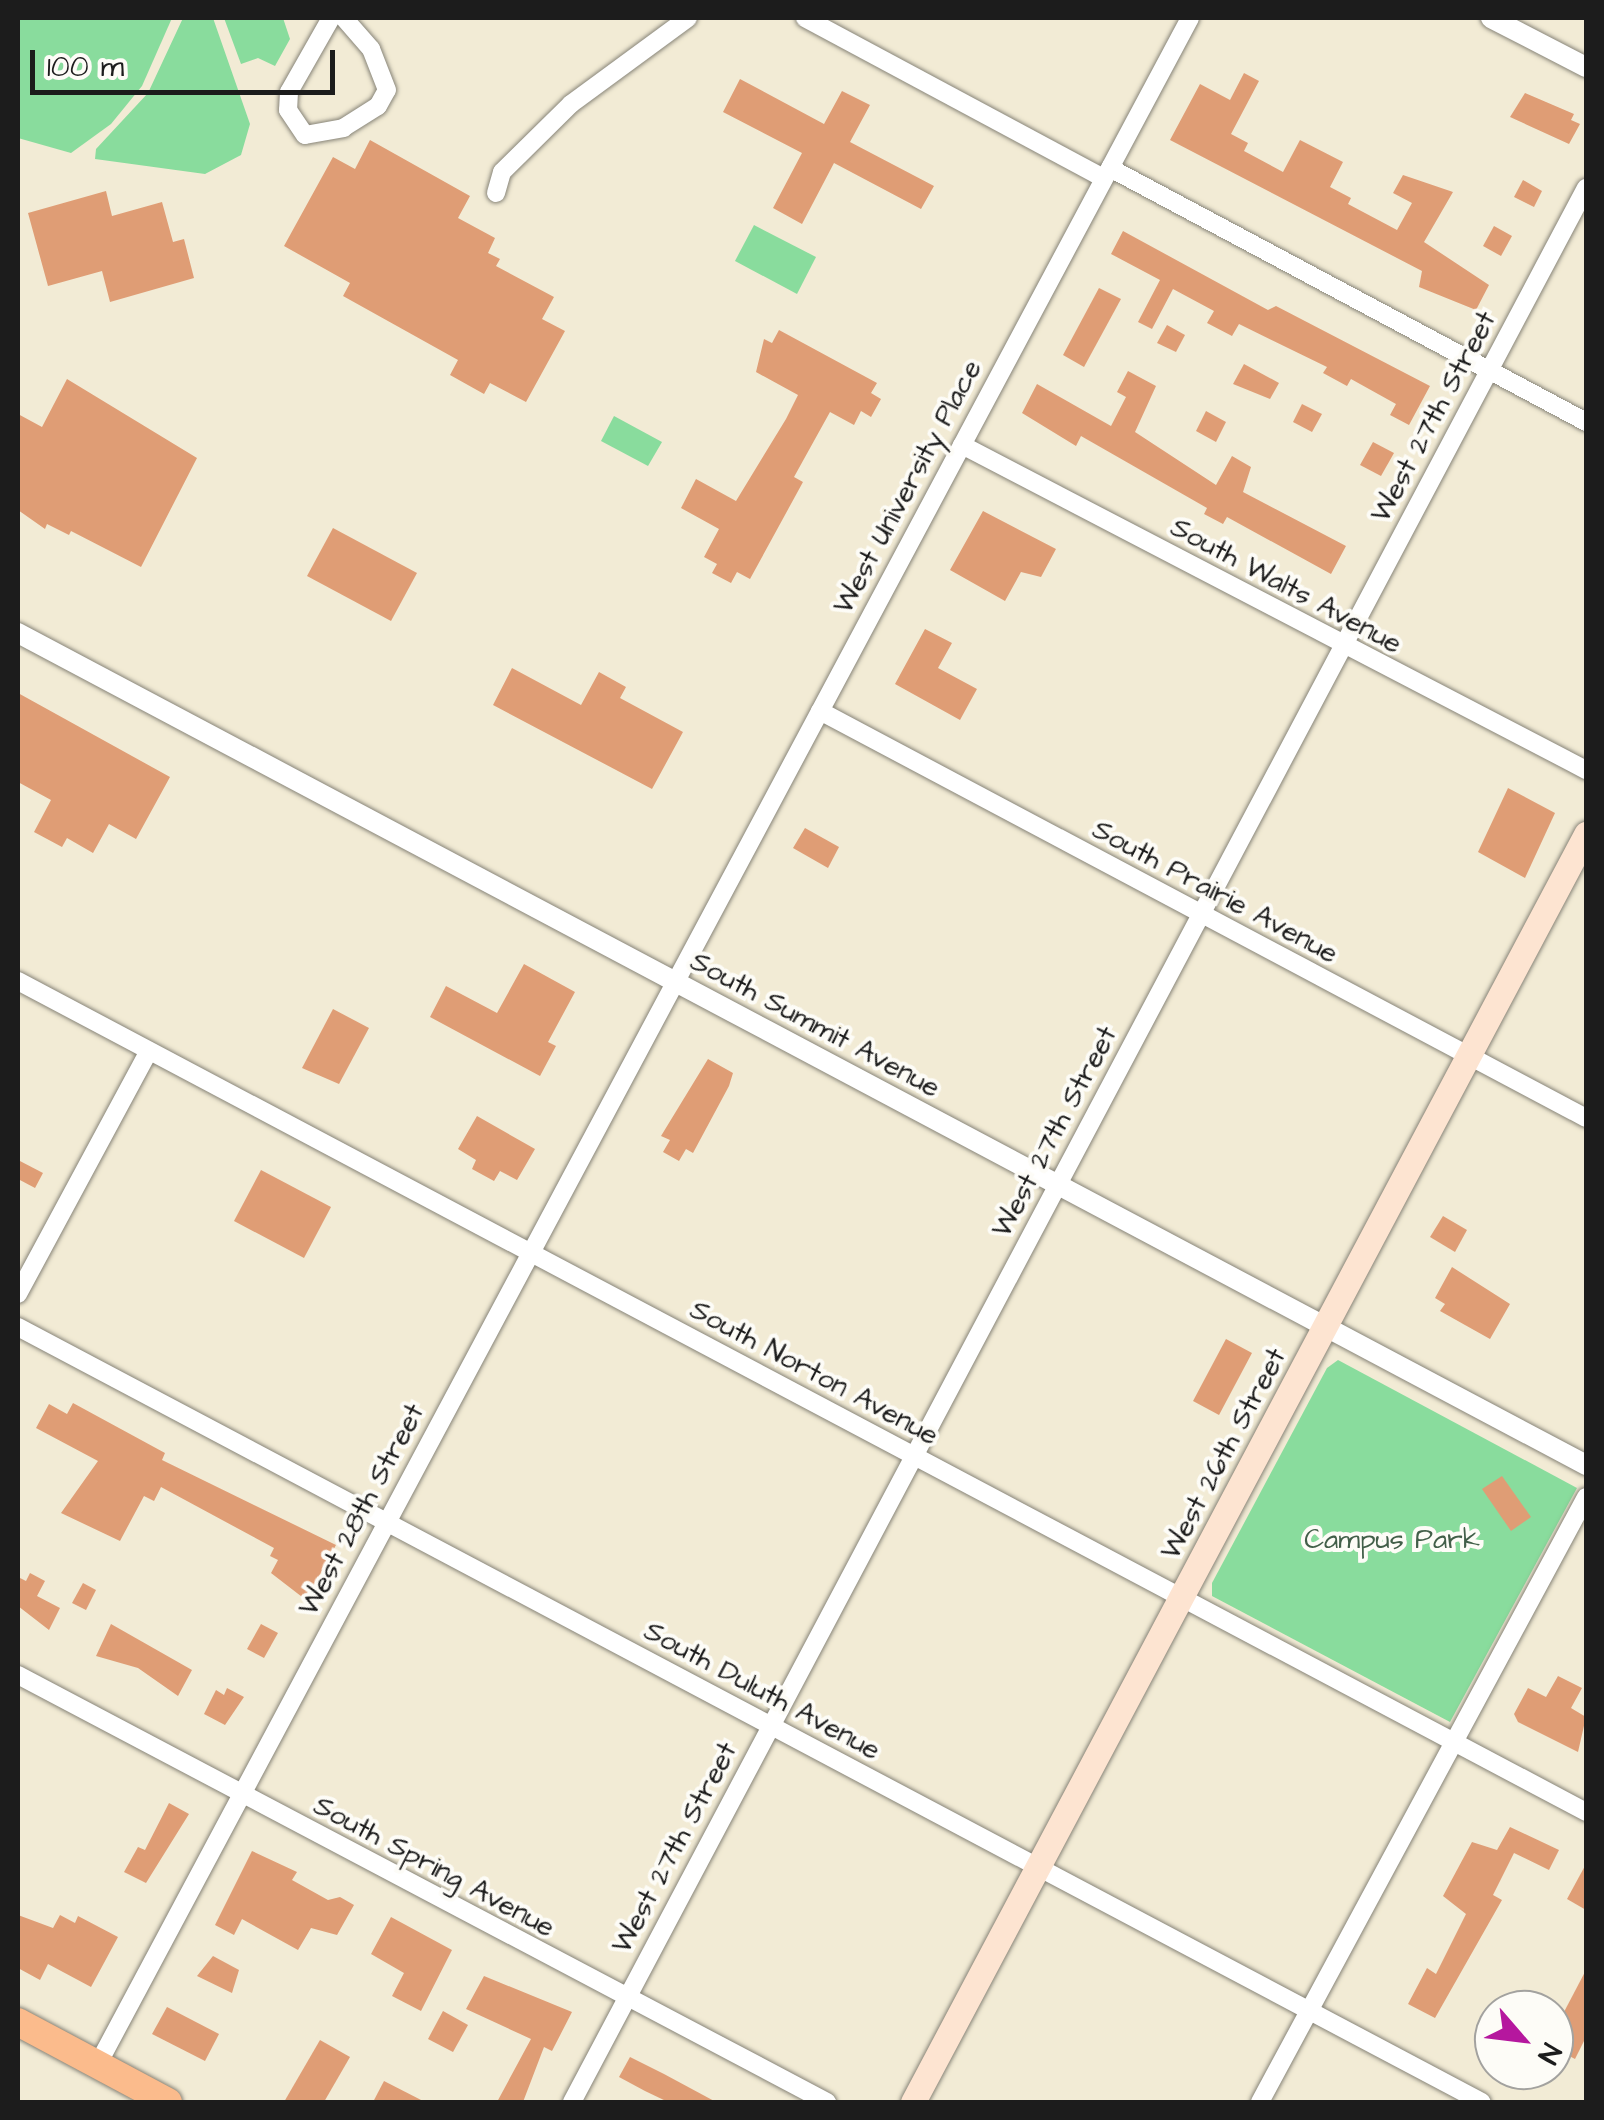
<!DOCTYPE html>
<style>
body{margin:0}
#map{position:relative;width:1604px;height:2120px;overflow:hidden;background:#f2ebd5;font-family:"Architects Daughter",sans-serif}
div>[style]{position:absolute}
.green>*{inset:0;background:#89dc9d}
.building>*{inset:0;background:#df9d75}
.roads{filter:drop-shadow(0 0 2px #878478) drop-shadow(0 0 2px #878478)}
.minor>*{height:18px;margin:-9px;padding:0 9px;transform-origin:9px;border-radius:9px;background:#fff}
.tertiary>*{height:20px;margin:-10px;padding:0 10px;transform-origin:10px;border-radius:10px;background:#fff}
.secondary>*{height:25px;margin:-12.5px;padding:0 12.5px;transform-origin:12.5px;border-radius:12.5px;background:#fde4d1}
.primary>*{height:28px;margin:-14px;padding:0 14px;transform-origin:14px;border-radius:14px;background:#fbbb8c}
span{translate:-50% -50%;white-space:nowrap;text-align:center;line-height:1.15;-webkit-text-stroke:8px #fdfcf7;paint-order:stroke}
.street-label{font-size:28px;color:#1c1c1c}
.park-label{font-size:28px;color:#425f49}
.frame{position:absolute;inset:0;border:20px solid #1c1c1c;pointer-events:none}
.north{position:absolute;left:1474px;top:1990px;width:100px;height:100px;box-sizing:border-box;background:#fdfcf7;border:2px solid #a3a29f;border-radius:50%;rotate:118deg;font-size:28px;font-weight:700;line-height:40px;text-align:center;color:#1c1c1c}
.north::after{content:'';display:block;margin:auto;width:35px;height:45px;background:#b5179e;clip-path:polygon(50% 0,100% 100%,50% 72%,0 100%)}
.scale{position:absolute;left:30px;top:50px;width:305px;height:45px;box-sizing:border-box;border:5px solid #1c1c1c;border-top:0;padding-left:12px;font-size:30px;line-height:35px;white-space:nowrap;color:#1c1c1c;-webkit-text-stroke:8px #fdfcf7;paint-order:stroke}
</style>
<div id="map">
<div class="green">
<i style="clip-path:polygon(18px 18px,172px 18px,142px 86px,111px 124px,71px 153px,18px 138px)"></i>
<i style="clip-path:polygon(183px 18px,213px 18px,250px 124px,241px 155px,205px 174px,95px 159px,96px 149px,148px 93px)"></i>
<i style="clip-path:polygon(224px 18px,283px 18px,290px 39px,275px 66px,258px 58px,241px 64px)"></i>
<i style="clip-path:polygon(754px 225px,816px 257px,797px 294px,735px 261px)"></i>
<i style="clip-path:polygon(614px 416px,662px 442px,648px 466px,601px 441px)"></i>
<i style="clip-path:polygon(1338px 1360px,1577px 1488px,1450px 1722px,1212px 1596px,1212px 1583px,1327px 1368px)"></i>
</div>
<div class="building">
<i style="clip-path:polygon(1244px 73px,1259px 81px,1231px 134px,1248px 143px,1244px 151px,1283px 172px,1300px 140px,1343px 162px,1330px 187px,1351px 198px,1348px 204px,1397px 230px,1412px 203px,1393px 193px,1403px 175px,1453px 192px,1424px 242px,1489px 285px,1476px 310px,1419px 287px,1422px 271px,1170px 140px,1200px 84px,1230px 100px)"></i>
<i style="clip-path:polygon(740px 79px,824px 124px,842px 91px,870px 105px,850px 142px,934px 186px,921px 209px,834px 163px,802px 224px,773px 208px,802px 153px,723px 112px)"></i>
<i style="clip-path:polygon(1525px 93px,1574px 114px,1571px 120px,1580px 124px,1569px 144px,1510px 117px)"></i>
<i style="clip-path:polygon(370px 140px,470px 196px,458px 218px,495px 238px,488px 253px,500px 259px,496px 266px,554px 297px,542px 319px,565px 331px,526px 402px,490px 383px,484px 394px,450px 375px,458px 360px,343px 296px,350px 283px,284px 246px,333px 157px,355px 169px)"></i>
<i style="clip-path:polygon(1523px 180px,1542px 191px,1534px 207px,1514px 197px)"></i>
<i style="clip-path:polygon(106px 191px,112px 216px,162px 202px,173px 242px,184px 239px,194px 278px,110px 302px,102px 271px,48px 286px,28px 213px)"></i>
<i style="clip-path:polygon(1494px 226px,1512px 236px,1501px 256px,1483px 246px)"></i>
<i style="clip-path:polygon(1123px 231px,1268px 310px,1276px 306px,1430px 386px,1409px 425px,1390px 415px,1396px 404px,1351px 379px,1347px 386px,1323px 373px,1327px 367px,1239px 324px,1232px 336px,1207px 323px,1214px 311px,1173px 289px,1152px 329px,1138px 322px,1160px 280px,1111px 254px)"></i>
<i style="clip-path:polygon(1099px 288px,1121px 299px,1084px 367px,1063px 355px)"></i>
<i style="clip-path:polygon(1167px 325px,1185px 335px,1176px 352px,1157px 343px)"></i>
<i style="clip-path:polygon(779px 330px,877px 383px,871px 393px,881px 399px,871px 417px,861px 411px,854px 425px,830px 412px,794px 477px,803px 482px,750px 579px,737px 572px,731px 583px,712px 573px,717px 564px,704px 557px,719px 529px,681px 508px,696px 479px,736px 501px,786px 419px,798px 395px,756px 372px,764px 339px,772px 343px)"></i>
<i style="clip-path:polygon(1244px 364px,1279px 383px,1270px 399px,1233px 384px)"></i>
<i style="clip-path:polygon(1128px 371px,1156px 386px,1135px 432px,1216px 485px,1232px 456px,1251px 467px,1243px 492px,1346px 546px,1331px 574px,1227px 517px,1223px 524px,1204px 514px,1207px 508px,1081px 436px,1076px 446px,1022px 413px,1037px 384px,1111px 426px,1126px 397px,1117px 392px)"></i>
<i style="clip-path:polygon(67px 379px,197px 458px,141px 567px,71px 531px,69px 535px,47px 524px,45px 529px,18px 510px,18px 414px,42px 427px)"></i>
<i style="clip-path:polygon(1302px 404px,1322px 414px,1312px 432px,1293px 422px)"></i>
<i style="clip-path:polygon(1206px 411px,1226px 422px,1216px 442px,1196px 431px)"></i>
<i style="clip-path:polygon(1373px 442px,1394px 453px,1381px 476px,1360px 465px)"></i>
<i style="clip-path:polygon(983px 511px,1056px 549px,1041px 577px,1021px 572px,1005px 601px,950px 570px)"></i>
<i style="clip-path:polygon(333px 528px,417px 573px,391px 621px,307px 576px)"></i>
<i style="clip-path:polygon(925px 629px,952px 643px,938px 668px,977px 689px,960px 720px,895px 684px)"></i>
<i style="clip-path:polygon(512px 668px,581px 705px,599px 672px,626px 687px,620px 698px,683px 732px,652px 789px,493px 705px)"></i>
<i style="clip-path:polygon(18px 693px,170px 777px,136px 839px,109px 824px,93px 853px,67px 838px,62px 847px,34px 832px,51px 800px,18px 782px)"></i>
<i style="clip-path:polygon(1508px 788px,1555px 813px,1525px 878px,1478px 852px)"></i>
<i style="clip-path:polygon(805px 828px,839px 847px,828px 868px,793px 848px)"></i>
<i style="clip-path:polygon(524px 964px,575px 992px,548px 1042px,556px 1046px,540px 1076px,430px 1017px,446px 986px,497px 1013px)"></i>
<i style="clip-path:polygon(333px 1009px,369px 1028px,339px 1084px,302px 1068px)"></i>
<i style="clip-path:polygon(708px 1059px,733px 1073px,729px 1086px,693px 1153px,686px 1149px,679px 1161px,663px 1152px,670px 1140px,661px 1136px)"></i>
<i style="clip-path:polygon(477px 1116px,535px 1149px,517px 1180px,500px 1171px,494px 1181px,472px 1169px,476px 1160px,458px 1149px)"></i>
<i style="clip-path:polygon(18px 1160px,43px 1173px,35px 1188px,18px 1179px)"></i>
<i style="clip-path:polygon(261px 1170px,331px 1207px,304px 1258px,234px 1221px)"></i>
<i style="clip-path:polygon(1443px 1216px,1467px 1230px,1455px 1252px,1430px 1237px)"></i>
<i style="clip-path:polygon(1452px 1267px,1510px 1304px,1490px 1339px,1440px 1311px,1445px 1304px,1435px 1298px)"></i>
<i style="clip-path:polygon(1226px 1339px,1252px 1353px,1219px 1415px,1193px 1401px)"></i>
<i style="clip-path:polygon(73px 1403px,165px 1453px,162px 1460px,336px 1545px,306px 1600px,271px 1573px,278px 1560px,270px 1556px,274px 1548px,161px 1487px,154px 1501px,144px 1496px,120px 1541px,61px 1513px,98px 1461px,36px 1428px,49px 1404px,67px 1414px)"></i>
<i style="clip-path:polygon(1502px 1476px,1531px 1517px,1511px 1531px,1482px 1489px)"></i>
<i style="clip-path:polygon(30px 1573px,45px 1581px,37px 1596px,60px 1608px,49px 1630px,18px 1606px,18px 1577px,26px 1581px)"></i>
<i style="clip-path:polygon(83px 1583px,96px 1590px,86px 1610px,72px 1603px)"></i>
<i style="clip-path:polygon(111px 1624px,192px 1670px,178px 1696px,138px 1668px,96px 1656px)"></i>
<i style="clip-path:polygon(261px 1624px,278px 1633px,264px 1658px,247px 1649px)"></i>
<i style="clip-path:polygon(1558px 1676px,1582px 1688px,1571px 1708px,1586px 1717px,1578px 1752px,1518px 1722px,1514px 1714px,1528px 1688px,1546px 1697px)"></i>
<i style="clip-path:polygon(227px 1688px,244px 1697px,225px 1725px,204px 1714px,216px 1690px,224px 1695px)"></i>
<i style="clip-path:polygon(169px 1803px,189px 1814px,146px 1883px,124px 1872px,138px 1847px,145px 1850px)"></i>
<i style="clip-path:polygon(1510px 1827px,1559px 1850px,1549px 1870px,1514px 1853px,1493px 1895px,1502px 1900px,1435px 2018px,1408px 2004px,1427px 1968px,1436px 1974px,1466px 1914px,1443px 1896px,1472px 1842px,1497px 1850px)"></i>
<i style="clip-path:polygon(252px 1851px,297px 1872px,292px 1880px,328px 1900px,340px 1897px,354px 1905px,337px 1935px,311px 1928px,298px 1950px,242px 1919px,234px 1935px,215px 1925px)"></i>
<i style="clip-path:polygon(1586px 1864px,1586px 1910px,1567px 1899px)"></i>
<i style="clip-path:polygon(18px 1915px,53px 1928px,60px 1915px,75px 1923px,78px 1916px,118px 1937px,91px 1987px,48px 1964px,40px 1980px,18px 1968px)"></i>
<i style="clip-path:polygon(391px 1917px,452px 1950px,421px 2011px,392px 1996px,404px 1973px,371px 1954px)"></i>
<i style="clip-path:polygon(213px 1956px,239px 1970px,232px 1993px,197px 1976px)"></i>
<i style="clip-path:polygon(1586px 1970px,1586px 2037px,1575px 2059px,1554px 2048px,1554px 2031px)"></i>
<i style="clip-path:polygon(484px 1976px,572px 2012px,552px 2051px,544px 2047px,523px 2102px,497px 2102px,531px 2039px,466px 2009px)"></i>
<i style="clip-path:polygon(167px 2007px,219px 2034px,205px 2061px,152px 2034px)"></i>
<i style="clip-path:polygon(443px 2011px,468px 2025px,453px 2052px,428px 2039px)"></i>
<i style="clip-path:polygon(320px 2040px,350px 2057px,324px 2102px,284px 2102px)"></i>
<i style="clip-path:polygon(630px 2057px,664px 2074px,716px 2102px,668px 2102px,645px 2091px,619px 2077px)"></i>
<i style="clip-path:polygon(384px 2081px,425px 2102px,373px 2102px)"></i>
</div>
<div class="roads">
<div class="minor">
<i style="left:331px;top:18px;width:85px;rotate:119.6deg"></i>
<i style="left:289px;top:92px;width:18px;rotate:93deg"></i>
<i style="left:288px;top:110px;width:30px;rotate:56deg"></i>
<i style="left:305px;top:135px;width:39px;rotate:-10deg"></i>
<i style="left:343px;top:128px;width:41px;rotate:-32.2deg"></i>
<i style="left:378px;top:106px;width:18px;rotate:-61deg"></i>
<i style="left:387px;top:90px;width:44px;rotate:-111.3deg"></i>
<i style="left:371px;top:49px;width:41px;rotate:-131.1deg"></i>
<i style="left:805px;top:18px;width:339px;rotate:28.2deg"></i>
<i style="left:1110px;top:168px;width:540px;rotate:28.08deg"></i>
<i style="left:496px;top:193px;width:22px;rotate:-74deg"></i>
<i style="left:502px;top:172px;width:97px;rotate:-44.6deg"></i>
<i style="left:571px;top:104px;width:145px;rotate:-36.3deg"></i>
<i style="left:962px;top:445px;width:704px;rotate:27.51deg"></i>
<i style="left:820px;top:711px;width:867px;rotate:27.98deg"></i>
<i style="left:18px;top:981px;width:1775px;rotate:27.92deg"></i>
<i style="left:18px;top:1294px;width:276px;rotate:-61.7deg"></i>
<i style="left:18px;top:1327px;width:1656px;rotate:27.9deg"></i>
<i style="left:18px;top:1675px;width:915px;rotate:27.83deg"></i>
<i style="left:98px;top:2064px;width:2319px;rotate:-61.91deg"></i>
<i style="left:572px;top:2102px;width:2166px;rotate:-62.09deg"></i>
<i style="left:1260px;top:2102px;width:687px;rotate:-61.68deg"></i>
</div>
<div class="tertiary">
<i style="left:1491px;top:18px;width:107px;rotate:27.3deg"></i>
<i style="left:18px;top:633px;width:1775px;rotate:27.95deg"></i>
</div>
<div class="secondary">
<i style="left:913px;top:2102px;width:1436px;rotate:-62.04deg"></i>
</div>
<div class="primary">
<i style="left:18px;top:2022px;width:170px;rotate:28.1deg"></i>
</div>
</div>
<div class="street-label">
<span style="left:1434px;top:417px;rotate:-62deg">West 27th Street</span>
<span style="left:908px;top:487px;rotate:-62deg">West University Place</span>
<span style="left:1286px;top:586px;rotate:28deg">South Walts Avenue</span>
<span style="left:1215px;top:892px;rotate:28deg">South Prairie Avenue</span>
<span style="left:815px;top:1025px;rotate:28deg">South Summit Avenue</span>
<span style="left:1055px;top:1132px;rotate:-62deg">West 27th Street</span>
<span style="left:814px;top:1373px;rotate:28deg">South Norton Avenue</span>
<span style="left:1224px;top:1454px;rotate:-62deg">West 26th Street</span>
<span style="left:362px;top:1510px;rotate:-62deg">West 28th Street</span>
<span style="left:762px;top:1691px;rotate:28deg">South Duluth Avenue</span>
<span style="left:675px;top:1848px;rotate:-62deg">West 27th Street</span>
<span style="left:434px;top:1867px;rotate:28deg">South Spring Avenue</span>
</div>
<div class="park-label">
<span style="left:1392px;top:1540px">Campus Park</span>
</div>
<div class="frame"></div>
<div class="north">N</div>
<div class="scale">100 m</div>
</div>
